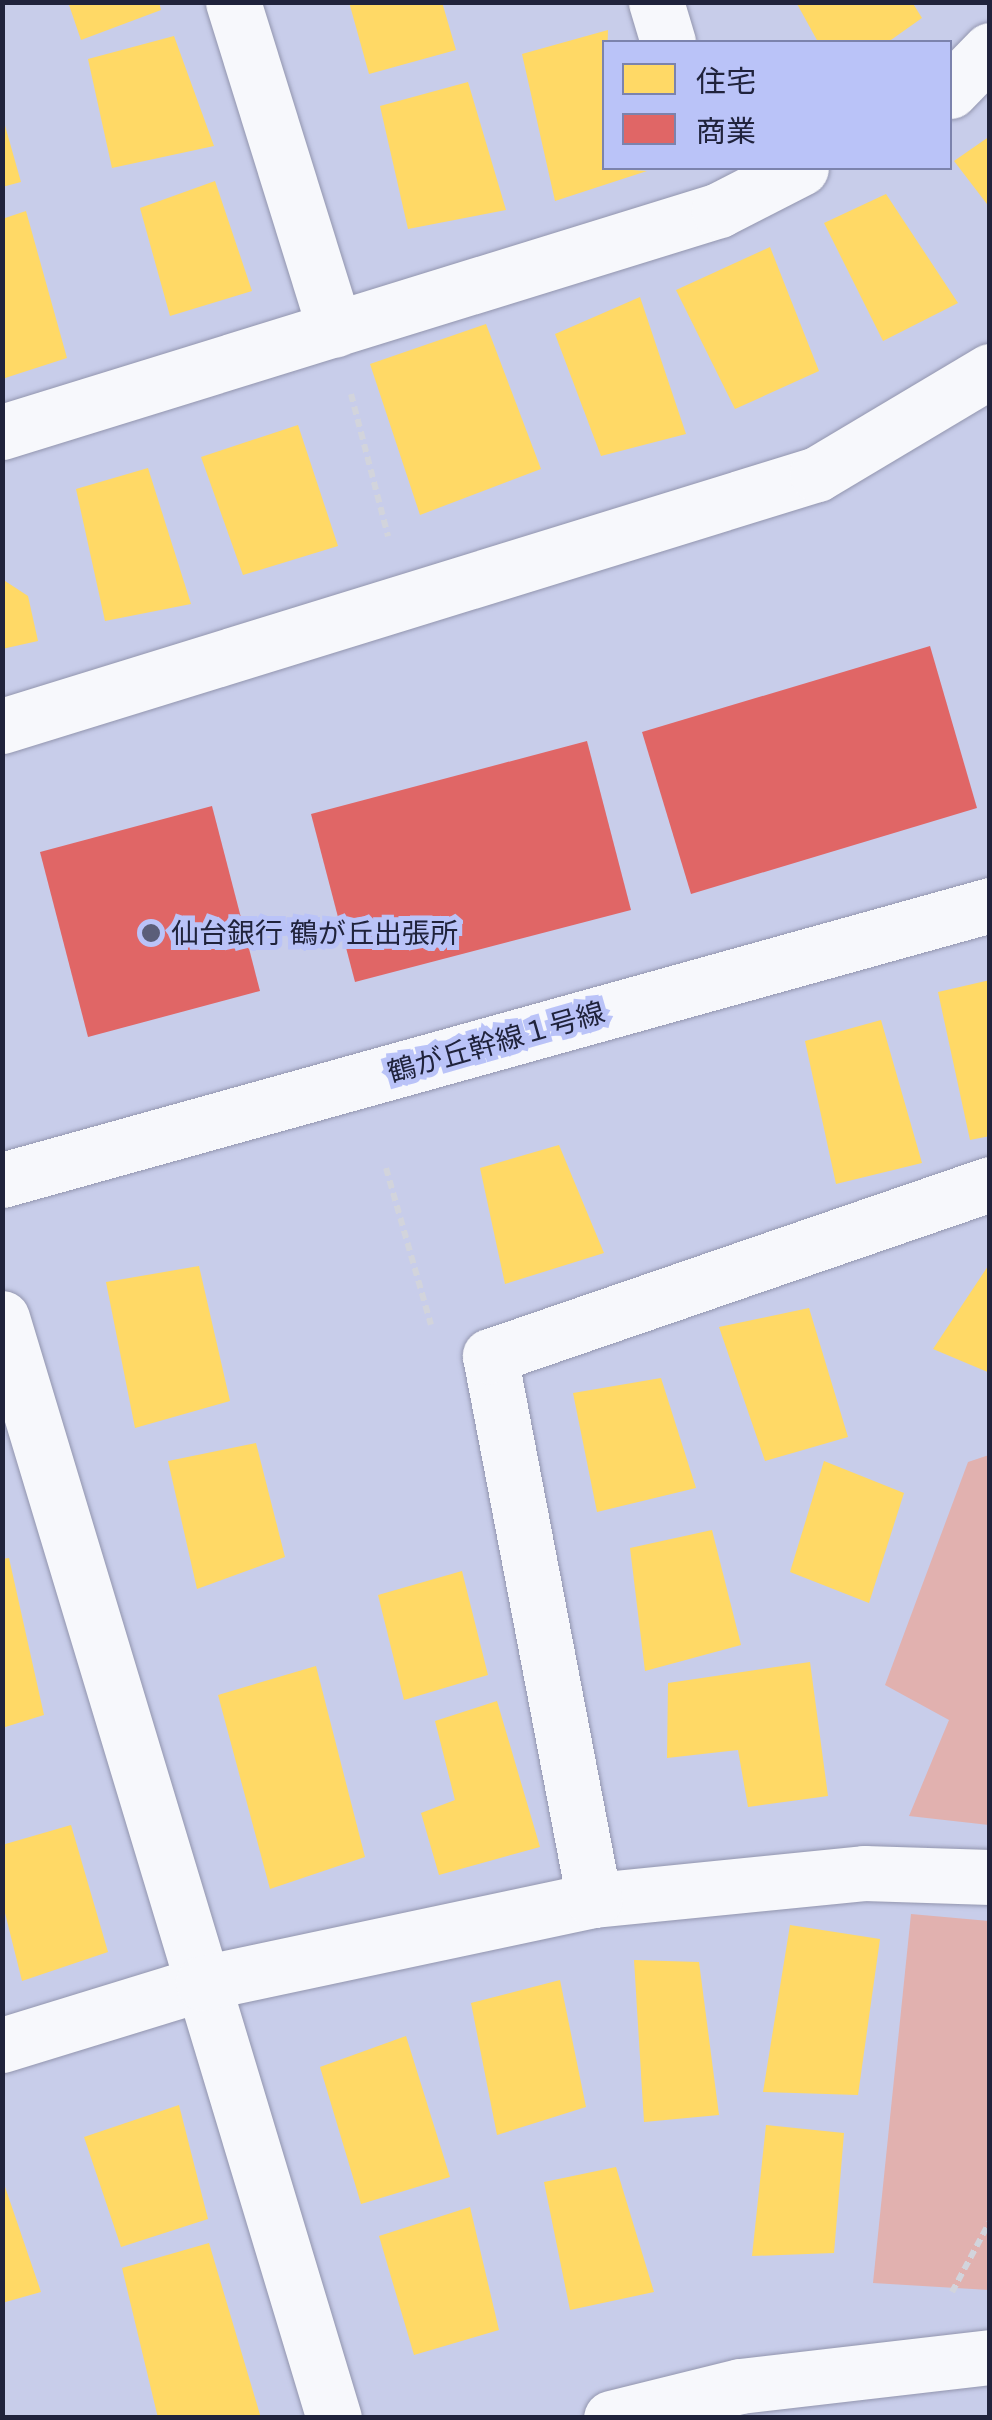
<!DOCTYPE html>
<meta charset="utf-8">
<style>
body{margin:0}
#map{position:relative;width:992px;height:2420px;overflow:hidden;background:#c8cdea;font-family:Figtree,"Noto Sans JP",sans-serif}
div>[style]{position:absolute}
.green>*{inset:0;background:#e1b1af}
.homes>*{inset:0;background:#ffd966}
.shops>*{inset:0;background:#e06666}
.path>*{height:6px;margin-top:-3px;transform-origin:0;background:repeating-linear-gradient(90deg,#d2d4dc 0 8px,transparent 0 13px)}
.roads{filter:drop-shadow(0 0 2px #9295ae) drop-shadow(0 0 2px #9295ae)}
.minor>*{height:55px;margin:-27.5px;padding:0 27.5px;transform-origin:27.5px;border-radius:27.5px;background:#f7f8fc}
.dots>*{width:28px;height:28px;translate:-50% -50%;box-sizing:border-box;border:5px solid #bac3f8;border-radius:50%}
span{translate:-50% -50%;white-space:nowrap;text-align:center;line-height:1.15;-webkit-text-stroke:10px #bac3f8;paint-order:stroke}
.poi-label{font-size:28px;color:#20233c}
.left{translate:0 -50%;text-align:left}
.street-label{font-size:28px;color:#20233c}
.frame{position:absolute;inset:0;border:5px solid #20233c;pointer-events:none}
.legend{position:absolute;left:602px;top:40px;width:350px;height:130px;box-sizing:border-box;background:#bac3f8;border:2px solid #7c83ad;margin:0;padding:12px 18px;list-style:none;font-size:30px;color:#20233c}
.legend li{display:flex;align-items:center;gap:20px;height:50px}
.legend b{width:50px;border:2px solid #7c83ad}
</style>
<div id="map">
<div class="green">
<i style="clip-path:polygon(989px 1455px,989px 1825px,909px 1816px,949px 1720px,885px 1685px,968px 1462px)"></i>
<i style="clip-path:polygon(911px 1914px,989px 1921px,989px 2290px,873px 2283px)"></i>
</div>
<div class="homes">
<i style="clip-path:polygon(68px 2px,159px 2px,161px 10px,81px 40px)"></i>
<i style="clip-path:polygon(349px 2px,442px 2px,456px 50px,369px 74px)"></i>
<i style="clip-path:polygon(796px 2px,912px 2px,922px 18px,888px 42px,818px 42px)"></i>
<i style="clip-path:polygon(608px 30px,604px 168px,647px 171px,555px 201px,522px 54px)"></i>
<i style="clip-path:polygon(174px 36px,214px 146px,112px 168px,88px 59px)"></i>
<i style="clip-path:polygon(468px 82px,506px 210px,408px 229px,380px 106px)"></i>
<i style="clip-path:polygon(2px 115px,21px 182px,2px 187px)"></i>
<i style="clip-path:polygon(990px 136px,990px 208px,954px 161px)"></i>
<i style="clip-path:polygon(215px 181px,252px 291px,170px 316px,140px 208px)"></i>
<i style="clip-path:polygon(886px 194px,958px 303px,883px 341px,824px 223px)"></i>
<i style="clip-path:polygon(26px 211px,67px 358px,2px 379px,2px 219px)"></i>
<i style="clip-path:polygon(770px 247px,819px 371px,735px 409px,676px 290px)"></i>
<i style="clip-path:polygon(640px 297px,686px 434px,601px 456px,555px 334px)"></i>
<i style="clip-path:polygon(486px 324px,541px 469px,420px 515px,370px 364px)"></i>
<i style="clip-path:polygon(298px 425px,338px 546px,243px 575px,201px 457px)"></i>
<i style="clip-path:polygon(148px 468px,191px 604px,105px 621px,76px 489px)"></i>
<i style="clip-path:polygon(2px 579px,28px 596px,38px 641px,2px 649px)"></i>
<i style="clip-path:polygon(990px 980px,990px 1136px,970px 1140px,938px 992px)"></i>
<i style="clip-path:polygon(881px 1020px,922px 1163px,836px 1184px,805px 1041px)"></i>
<i style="clip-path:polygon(559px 1145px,604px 1253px,505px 1284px,480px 1168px)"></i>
<i style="clip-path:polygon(990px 1263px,990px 1373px,933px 1349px)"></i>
<i style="clip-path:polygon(199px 1266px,230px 1401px,135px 1428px,106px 1282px)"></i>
<i style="clip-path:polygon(809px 1308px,848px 1437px,765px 1461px,719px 1327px)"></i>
<i style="clip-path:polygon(661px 1378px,696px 1488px,597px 1512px,573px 1393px)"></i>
<i style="clip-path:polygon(256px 1443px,285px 1557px,197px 1589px,168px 1461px)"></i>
<i style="clip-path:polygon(824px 1461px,904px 1493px,869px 1603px,790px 1572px)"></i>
<i style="clip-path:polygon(712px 1530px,741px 1645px,645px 1671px,630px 1548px)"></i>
<i style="clip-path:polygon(9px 1558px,44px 1715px,2px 1728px,2px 1559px)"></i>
<i style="clip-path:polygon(462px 1571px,488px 1675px,404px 1700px,378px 1595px)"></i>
<i style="clip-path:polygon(810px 1662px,828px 1796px,748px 1807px,738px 1750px,667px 1758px,668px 1683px)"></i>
<i style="clip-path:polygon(316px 1666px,365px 1857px,270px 1889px,218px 1695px)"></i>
<i style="clip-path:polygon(497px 1701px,540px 1847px,439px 1875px,421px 1813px,455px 1800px,435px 1721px)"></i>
<i style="clip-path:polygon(71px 1825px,108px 1952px,22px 1981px,2px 1901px,2px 1845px)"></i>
<i style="clip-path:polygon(790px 1925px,880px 1939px,858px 2095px,763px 2092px)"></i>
<i style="clip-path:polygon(634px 1960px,699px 1962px,719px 2115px,644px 2122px)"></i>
<i style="clip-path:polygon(560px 1980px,586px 2107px,497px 2135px,471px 2003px)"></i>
<i style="clip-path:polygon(406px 2036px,450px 2177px,361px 2204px,320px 2067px)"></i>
<i style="clip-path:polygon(179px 2105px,208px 2219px,121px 2247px,84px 2137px)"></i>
<i style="clip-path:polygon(766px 2125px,844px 2133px,834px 2253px,752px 2256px)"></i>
<i style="clip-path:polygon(616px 2167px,654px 2292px,570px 2310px,544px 2182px)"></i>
<i style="clip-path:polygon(2px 2178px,41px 2292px,2px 2303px)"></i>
<i style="clip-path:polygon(470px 2207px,499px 2330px,414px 2355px,379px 2236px)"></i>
<i style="clip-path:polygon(209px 2243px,261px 2418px,158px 2418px,122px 2268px)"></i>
</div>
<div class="shops">
<i style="clip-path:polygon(930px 646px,977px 808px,691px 894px,642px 732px)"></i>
<i style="clip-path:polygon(587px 741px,631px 910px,355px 982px,311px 814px)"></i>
<i style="clip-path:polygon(212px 806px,260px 991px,88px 1037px,40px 852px)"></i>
</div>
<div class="path">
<i style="left:351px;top:394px;width:147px;rotate:75.4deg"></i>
<i style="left:386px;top:1168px;width:163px;rotate:74deg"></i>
<i style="left:952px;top:2292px;width:81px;rotate:-61.8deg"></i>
</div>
<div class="roads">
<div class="minor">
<i style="left:233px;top:2px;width:343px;rotate:72.7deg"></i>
<i style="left:656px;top:2px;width:42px;rotate:73.3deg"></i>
<i style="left:950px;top:91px;width:57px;rotate:-45.7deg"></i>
<i style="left:2px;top:432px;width:751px;rotate:-17.2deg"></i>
<i style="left:719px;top:210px;width:92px;rotate:-27.1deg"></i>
<i style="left:2px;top:726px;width:853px;rotate:-17.18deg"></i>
<i style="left:817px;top:474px;width:201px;rotate:-30.8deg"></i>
<i style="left:2px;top:1180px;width:1026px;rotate:-15.55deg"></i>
<i style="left:2px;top:1318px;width:1149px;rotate:73.21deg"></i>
<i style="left:594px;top:1900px;width:271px;rotate:-5.7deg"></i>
<i style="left:864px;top:1873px;width:126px;rotate:1.8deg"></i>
<i style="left:2px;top:2045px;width:210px;rotate:-17.1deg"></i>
<i style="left:203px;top:1983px;width:400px;rotate:-12deg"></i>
<i style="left:594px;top:1900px;width:554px;rotate:-100.82deg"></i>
<i style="left:490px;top:1356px;width:529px;rotate:-18.98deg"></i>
<i style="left:611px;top:2418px;width:133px;rotate:-13.9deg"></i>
<i style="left:740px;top:2386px;width:252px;rotate:-6.6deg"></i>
</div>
</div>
<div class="dots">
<i style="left:151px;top:933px;background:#5b5e79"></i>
</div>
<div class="poi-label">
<span class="left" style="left:171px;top:933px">仙台銀行 鶴が丘出張所</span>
</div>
<div class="street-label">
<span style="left:496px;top:1042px;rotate:-16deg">鶴が丘幹線１号線</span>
</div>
<div class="frame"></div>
<ul class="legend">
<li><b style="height:28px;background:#ffd966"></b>住宅</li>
<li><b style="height:28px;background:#e06666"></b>商業</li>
</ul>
</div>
